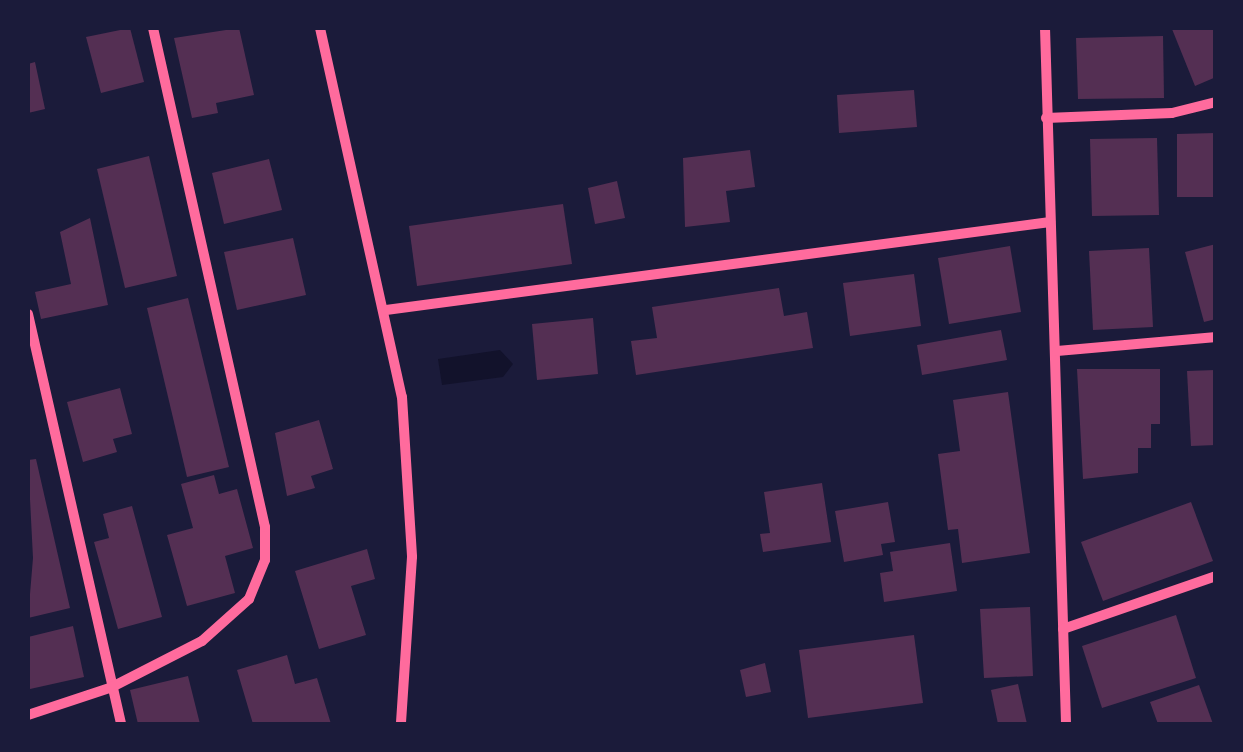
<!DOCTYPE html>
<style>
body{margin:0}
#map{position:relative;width:1243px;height:752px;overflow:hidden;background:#1b1b3a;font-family:Manrope,sans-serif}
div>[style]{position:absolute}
.water>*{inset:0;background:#12122b}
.building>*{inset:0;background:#542f53}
.minor>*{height:10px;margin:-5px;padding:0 5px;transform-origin:5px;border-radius:5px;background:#ff6b9d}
span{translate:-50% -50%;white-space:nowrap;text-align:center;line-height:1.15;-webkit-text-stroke:10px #1b1b3a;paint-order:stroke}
.frame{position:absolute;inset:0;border:30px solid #1b1b3a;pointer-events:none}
</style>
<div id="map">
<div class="water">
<i style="clip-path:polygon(500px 350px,513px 364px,503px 377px,442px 385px,438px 359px)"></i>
</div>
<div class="building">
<i style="clip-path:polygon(130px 28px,144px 82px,101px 93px,86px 37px)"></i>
<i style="clip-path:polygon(239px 28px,254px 95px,216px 103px,218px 113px,192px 118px,174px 38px)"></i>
<i style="clip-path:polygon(1216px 28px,1216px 77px,1195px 86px,1172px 29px)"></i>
<i style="clip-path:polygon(1163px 36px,1164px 98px,1078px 99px,1076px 38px)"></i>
<i style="clip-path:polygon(35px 62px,45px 109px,28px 113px,28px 64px)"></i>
<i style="clip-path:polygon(914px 90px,917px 127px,839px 133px,837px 95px)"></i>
<i style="clip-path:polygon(1216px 133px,1216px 197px,1177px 197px,1177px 134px)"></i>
<i style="clip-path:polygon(1157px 138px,1159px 215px,1092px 216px,1090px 139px)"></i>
<i style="clip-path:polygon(750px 150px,755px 187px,726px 191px,730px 222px,685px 227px,683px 158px)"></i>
<i style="clip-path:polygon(149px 156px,177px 276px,125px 288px,97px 169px)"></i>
<i style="clip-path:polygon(269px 159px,282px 210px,224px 224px,212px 173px)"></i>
<i style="clip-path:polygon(617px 181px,625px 218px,595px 224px,588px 188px)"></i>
<i style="clip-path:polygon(563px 204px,572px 264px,417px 286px,409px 226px)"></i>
<i style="clip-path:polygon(90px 218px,108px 305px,41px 319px,35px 292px,71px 284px,60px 232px)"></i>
<i style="clip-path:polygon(293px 238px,306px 295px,237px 310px,224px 252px)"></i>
<i style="clip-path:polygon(1216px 244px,1216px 319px,1204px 322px,1185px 252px)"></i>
<i style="clip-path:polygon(1010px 246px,1021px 312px,949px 324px,938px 258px)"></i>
<i style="clip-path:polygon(1149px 248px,1153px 327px,1093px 330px,1089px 251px)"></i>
<i style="clip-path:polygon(914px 274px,921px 326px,850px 336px,843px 283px)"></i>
<i style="clip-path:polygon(779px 288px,784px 316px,807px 312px,813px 348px,636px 375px,631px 341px,657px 338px,652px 307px)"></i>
<i style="clip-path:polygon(188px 298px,229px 467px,187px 477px,147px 308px)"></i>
<i style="clip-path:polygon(593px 318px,598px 374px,537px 380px,532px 324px)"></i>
<i style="clip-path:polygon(1001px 330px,1007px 360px,922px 375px,917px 345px)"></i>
<i style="clip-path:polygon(1077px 369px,1160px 369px,1160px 424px,1151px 424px,1151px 448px,1138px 448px,1138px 473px,1083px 479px)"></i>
<i style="clip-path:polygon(1216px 370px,1216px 445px,1191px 446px,1187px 371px)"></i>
<i style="clip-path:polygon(120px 388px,132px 434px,113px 439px,117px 452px,83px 462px,67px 402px)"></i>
<i style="clip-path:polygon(1008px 392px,1030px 553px,962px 563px,958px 529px,948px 530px,938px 454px,960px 451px,953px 400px)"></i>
<i style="clip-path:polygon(319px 420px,333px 469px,311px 476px,315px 488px,287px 496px,275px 433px)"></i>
<i style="clip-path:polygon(36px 459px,70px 608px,28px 618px,33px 558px,28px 460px)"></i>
<i style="clip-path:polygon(214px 475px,219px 494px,237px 489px,253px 548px,225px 556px,235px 593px,187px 606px,167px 535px,193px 528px,181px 484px)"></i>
<i style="clip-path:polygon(822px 483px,831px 542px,763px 552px,760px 534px,770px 533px,764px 492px)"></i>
<i style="clip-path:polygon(888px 502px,895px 542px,881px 544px,883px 555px,844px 562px,835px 511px)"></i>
<i style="clip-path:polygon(1191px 502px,1213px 561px,1103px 601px,1081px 542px)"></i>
<i style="clip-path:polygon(132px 506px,162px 617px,118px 629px,94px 542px,109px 538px,103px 514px)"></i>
<i style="clip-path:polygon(950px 543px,957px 591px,884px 602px,880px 573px,893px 571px,890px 552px)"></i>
<i style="clip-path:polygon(367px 549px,375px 579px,351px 586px,366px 635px,319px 649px,295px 571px)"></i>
<i style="clip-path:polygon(1030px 607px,1033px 676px,984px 678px,980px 609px)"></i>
<i style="clip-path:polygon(1176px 615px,1196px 678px,1102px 708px,1082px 646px)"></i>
<i style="clip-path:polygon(73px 626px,84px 677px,30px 689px,28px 637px)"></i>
<i style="clip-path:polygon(914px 635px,923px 703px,808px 718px,799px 650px)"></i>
<i style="clip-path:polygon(287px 655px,295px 684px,317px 678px,331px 724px,253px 724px,237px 670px)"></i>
<i style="clip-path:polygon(765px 663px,771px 692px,746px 697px,740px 670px)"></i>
<i style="clip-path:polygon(188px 676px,200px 724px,138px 724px,130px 690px)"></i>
<i style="clip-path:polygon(1018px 684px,1027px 724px,998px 724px,991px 690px)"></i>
<i style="clip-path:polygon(1199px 685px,1213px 724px,1158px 724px,1150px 702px)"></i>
</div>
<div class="minor">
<i style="left:320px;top:28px;width:378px;rotate:77.5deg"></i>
<i style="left:402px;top:397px;width:160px;rotate:86.4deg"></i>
<i style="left:412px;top:557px;width:167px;rotate:93.8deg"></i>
<i style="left:1045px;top:28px;width:696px;rotate:88.27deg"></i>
<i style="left:1046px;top:118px;width:126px;rotate:-2.3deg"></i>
<i style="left:1172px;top:113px;width:45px;rotate:-14deg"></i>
<i style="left:386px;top:310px;width:670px;rotate:-7.55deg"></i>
<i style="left:28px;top:314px;width:420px;rotate:77.2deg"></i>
<i style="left:1057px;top:351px;width:160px;rotate:-5deg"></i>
<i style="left:1063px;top:629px;width:162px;rotate:-19.1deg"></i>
<i style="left:28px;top:715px;width:89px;rotate:-18.4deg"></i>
<i style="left:112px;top:687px;width:101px;rotate:-27.1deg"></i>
<i style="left:202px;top:641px;width:63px;rotate:-41.8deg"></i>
<i style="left:249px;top:599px;width:42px;rotate:-67.7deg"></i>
<i style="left:265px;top:560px;width:33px;rotate:-90deg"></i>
<i style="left:265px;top:527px;width:511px;rotate:-102.65deg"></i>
</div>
<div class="frame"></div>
</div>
